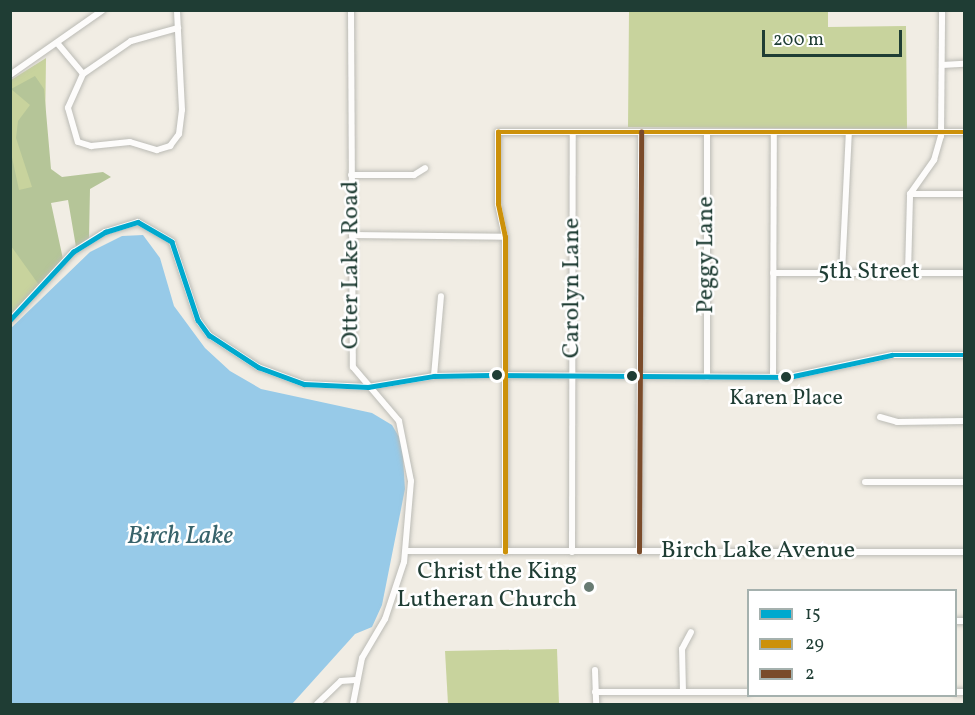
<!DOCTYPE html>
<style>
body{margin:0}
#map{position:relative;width:975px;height:715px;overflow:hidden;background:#f1ede4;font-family:Vollkorn,serif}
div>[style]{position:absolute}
.green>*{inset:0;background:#c8d39d}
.forest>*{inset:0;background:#b5c598}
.water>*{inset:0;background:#97cae8}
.roads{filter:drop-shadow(0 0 2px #bbbbb5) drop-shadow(0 0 2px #bbbbb5)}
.minor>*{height:6px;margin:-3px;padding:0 3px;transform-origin:3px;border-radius:3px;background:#fdfcfb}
.bus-1>*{height:4.5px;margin:-2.25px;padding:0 2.25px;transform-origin:2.25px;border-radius:2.25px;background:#00a9ce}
.bus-2>*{height:4.5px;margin:-2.25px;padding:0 2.25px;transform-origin:2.25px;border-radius:2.25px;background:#cc910a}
.bus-3>*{height:4.5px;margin:-2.25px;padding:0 2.25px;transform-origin:2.25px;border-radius:2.25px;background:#7a4b2a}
.dots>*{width:16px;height:16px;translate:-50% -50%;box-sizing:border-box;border:3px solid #fff;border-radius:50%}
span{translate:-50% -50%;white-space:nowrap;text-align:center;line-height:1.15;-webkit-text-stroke:5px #fff;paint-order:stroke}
.bus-label{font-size:22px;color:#1f3d34}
.street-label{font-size:24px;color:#1f3d34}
.poi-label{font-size:24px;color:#1f3d34}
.right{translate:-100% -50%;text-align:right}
.water-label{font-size:26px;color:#38636b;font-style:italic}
.frame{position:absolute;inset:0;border:12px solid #1f3d34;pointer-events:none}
.legend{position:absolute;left:747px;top:589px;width:210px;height:108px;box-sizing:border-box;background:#fff;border:2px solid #a5b1ae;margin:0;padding:8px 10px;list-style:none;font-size:18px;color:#1f3d34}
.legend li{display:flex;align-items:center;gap:12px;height:30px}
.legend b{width:30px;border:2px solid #a5b1ae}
.scale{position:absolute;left:762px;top:30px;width:140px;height:27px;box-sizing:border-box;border:3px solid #1f3d34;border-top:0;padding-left:8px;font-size:18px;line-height:21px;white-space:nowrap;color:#1f3d34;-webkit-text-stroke:4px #fff;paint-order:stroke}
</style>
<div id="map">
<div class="green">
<i style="clip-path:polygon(629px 11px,828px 11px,828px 27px,906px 26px,907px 129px,628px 127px)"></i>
<i style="clip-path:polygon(46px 58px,44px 206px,57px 265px,11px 315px,11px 80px)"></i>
<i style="clip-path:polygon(557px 649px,559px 704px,448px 704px,445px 651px)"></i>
</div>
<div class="forest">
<i style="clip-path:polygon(35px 76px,44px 89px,51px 169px,62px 177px,103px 172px,111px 177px,90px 189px,89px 238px,76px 247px,68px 200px,51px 203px,63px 259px,39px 285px,11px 246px,10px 148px,19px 190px,32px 187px,16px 138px,18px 121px,30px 105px,11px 89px)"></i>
</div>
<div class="water">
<i style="clip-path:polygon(143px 235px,160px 258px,174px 306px,205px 348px,230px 371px,261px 389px,372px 413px,392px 425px,402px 442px,405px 489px,382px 605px,372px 627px,355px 634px,292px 704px,11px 704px,10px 329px,90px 252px,122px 236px)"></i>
</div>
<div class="roads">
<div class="minor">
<i style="left:351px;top:10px;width:357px;rotate:89.7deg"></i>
<i style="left:353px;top:367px;width:71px;rotate:49.6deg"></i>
<i style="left:399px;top:421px;width:61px;rotate:78.7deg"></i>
<i style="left:411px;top:481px;width:81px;rotate:94.9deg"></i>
<i style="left:404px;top:562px;width:60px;rotate:108.4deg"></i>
<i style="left:385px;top:619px;width:45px;rotate:120.5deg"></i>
<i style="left:362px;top:658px;width:47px;rotate:101.1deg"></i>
<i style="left:58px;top:44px;width:39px;rotate:50deg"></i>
<i style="left:83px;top:74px;width:58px;rotate:-34.5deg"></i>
<i style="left:131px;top:41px;width:49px;rotate:-15.5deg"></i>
<i style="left:942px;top:65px;width:22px;rotate:-3deg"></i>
<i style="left:83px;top:74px;width:37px;rotate:114deg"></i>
<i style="left:68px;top:108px;width:35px;rotate:74deg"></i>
<i style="left:78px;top:142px;width:14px;rotate:17deg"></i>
<i style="left:91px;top:146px;width:39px;rotate:-6deg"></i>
<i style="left:130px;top:142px;width:28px;rotate:17deg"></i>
<i style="left:157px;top:150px;width:14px;rotate:-17deg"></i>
<i style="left:170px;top:146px;width:15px;rotate:-53deg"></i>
<i style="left:179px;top:134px;width:24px;rotate:-83deg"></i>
<i style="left:182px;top:110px;width:100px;rotate:-92.9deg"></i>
<i style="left:10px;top:75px;width:113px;rotate:-35deg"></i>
<i style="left:351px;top:175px;width:63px"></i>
<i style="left:414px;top:175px;width:13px;rotate:-32deg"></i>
<i style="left:910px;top:194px;width:54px"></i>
<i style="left:352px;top:235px;width:153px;rotate:0.7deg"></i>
<i style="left:773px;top:273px;width:191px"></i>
<i style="left:842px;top:273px;width:141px;rotate:-87.2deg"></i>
<i style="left:908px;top:273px;width:79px;rotate:-88.5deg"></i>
<i style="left:910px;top:194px;width:42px;rotate:-54.8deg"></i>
<i style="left:934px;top:160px;width:25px;rotate:-74deg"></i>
<i style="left:941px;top:136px;width:126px;rotate:-89.5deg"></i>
<i style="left:10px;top:320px;width:93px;rotate:-47.2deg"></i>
<i style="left:73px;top:252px;width:38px;rotate:-32deg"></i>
<i style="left:105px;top:232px;width:34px;rotate:-17deg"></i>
<i style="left:138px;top:222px;width:39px;rotate:30deg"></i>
<i style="left:172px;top:242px;width:82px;rotate:71.6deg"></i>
<i style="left:198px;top:320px;width:19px;rotate:54deg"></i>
<i style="left:209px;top:335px;width:59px;rotate:33.1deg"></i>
<i style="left:258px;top:367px;width:49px;rotate:20.3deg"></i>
<i style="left:304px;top:384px;width:64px;rotate:2.7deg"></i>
<i style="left:368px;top:387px;width:67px;rotate:-9.5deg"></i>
<i style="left:434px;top:376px;width:56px;rotate:-1deg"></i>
<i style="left:490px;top:375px;width:299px;rotate:0.4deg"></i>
<i style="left:789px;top:377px;width:105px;rotate:-12.1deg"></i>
<i style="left:892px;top:355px;width:72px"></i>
<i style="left:434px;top:376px;width:80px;rotate:-85deg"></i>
<i style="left:707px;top:377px;width:245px;rotate:-90deg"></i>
<i style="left:773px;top:377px;width:245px;rotate:-89.8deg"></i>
<i style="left:880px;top:417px;width:18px;rotate:16deg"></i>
<i style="left:897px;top:422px;width:67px;rotate:-0.9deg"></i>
<i style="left:865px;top:482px;width:99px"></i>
<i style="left:407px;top:551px;width:557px;rotate:0.1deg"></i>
<i style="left:505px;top:552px;width:315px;rotate:-90deg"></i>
<i style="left:505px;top:237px;width:34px;rotate:-102deg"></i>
<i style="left:498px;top:204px;width:72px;rotate:-90deg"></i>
<i style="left:498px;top:132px;width:466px"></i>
<i style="left:572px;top:552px;width:420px;rotate:-89.9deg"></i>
<i style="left:639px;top:552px;width:420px;rotate:-89.7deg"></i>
<i style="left:956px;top:621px;width:8px"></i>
<i style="left:595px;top:670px;width:34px;rotate:88deg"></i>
<i style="left:595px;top:692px;width:153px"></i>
<i style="left:683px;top:692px;width:43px;rotate:-91.3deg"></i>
<i style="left:682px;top:649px;width:19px;rotate:-62deg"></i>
<i style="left:956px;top:692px;width:8px"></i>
<i style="left:317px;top:704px;width:33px;rotate:-44deg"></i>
<i style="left:341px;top:681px;width:14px;rotate:-4deg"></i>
</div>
</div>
<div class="bus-1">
<i style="left:10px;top:320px;width:93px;rotate:-47.2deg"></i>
<i style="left:73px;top:252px;width:38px;rotate:-32deg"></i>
<i style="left:105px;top:232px;width:34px;rotate:-17deg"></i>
<i style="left:138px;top:222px;width:39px;rotate:30deg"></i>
<i style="left:172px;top:242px;width:82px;rotate:71.6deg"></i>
<i style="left:198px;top:320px;width:19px;rotate:54deg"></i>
<i style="left:209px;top:335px;width:59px;rotate:33.1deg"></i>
<i style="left:258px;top:367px;width:49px;rotate:20.3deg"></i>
<i style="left:304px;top:384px;width:64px;rotate:2.7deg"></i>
<i style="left:368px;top:387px;width:67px;rotate:-9.5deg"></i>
<i style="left:434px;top:376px;width:56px;rotate:-1deg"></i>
<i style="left:490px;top:375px;width:299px;rotate:0.4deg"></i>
<i style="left:789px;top:377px;width:105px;rotate:-12.1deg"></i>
<i style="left:892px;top:355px;width:72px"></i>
</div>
<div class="bus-2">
<i style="left:505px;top:552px;width:315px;rotate:-90deg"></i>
<i style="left:505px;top:237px;width:34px;rotate:-102deg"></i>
<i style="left:498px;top:204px;width:72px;rotate:-90deg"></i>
<i style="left:498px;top:132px;width:466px"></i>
</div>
<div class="bus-3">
<i style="left:639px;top:552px;width:420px;rotate:-89.7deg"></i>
</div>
<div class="dots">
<i style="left:497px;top:375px;background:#1f3d34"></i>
<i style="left:632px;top:376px;background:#1f3d34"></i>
<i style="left:786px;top:377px;background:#1f3d34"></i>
<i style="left:589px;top:587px;background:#687b72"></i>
</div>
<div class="bus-label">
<span style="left:786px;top:399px">Karen Place</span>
</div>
<div class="street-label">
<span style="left:707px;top:255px;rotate:-90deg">Peggy Lane</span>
<span style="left:352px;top:265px;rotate:-90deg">Otter Lake Road</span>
<span style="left:869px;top:273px">5th Street</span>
<span style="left:573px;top:288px;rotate:-90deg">Carolyn Lane</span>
<span style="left:758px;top:552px">Birch Lake Avenue</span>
</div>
<div class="poi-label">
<span class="right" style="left:577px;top:587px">Christ the King<br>Lutheran Church</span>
</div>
<div class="water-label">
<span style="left:180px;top:537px">Birch Lake</span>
</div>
<div class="frame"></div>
<ul class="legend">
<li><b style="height:8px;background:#00a9ce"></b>15</li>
<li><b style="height:8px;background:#cc910a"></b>29</li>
<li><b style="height:8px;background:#7a4b2a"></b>2</li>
</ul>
<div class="scale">200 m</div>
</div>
